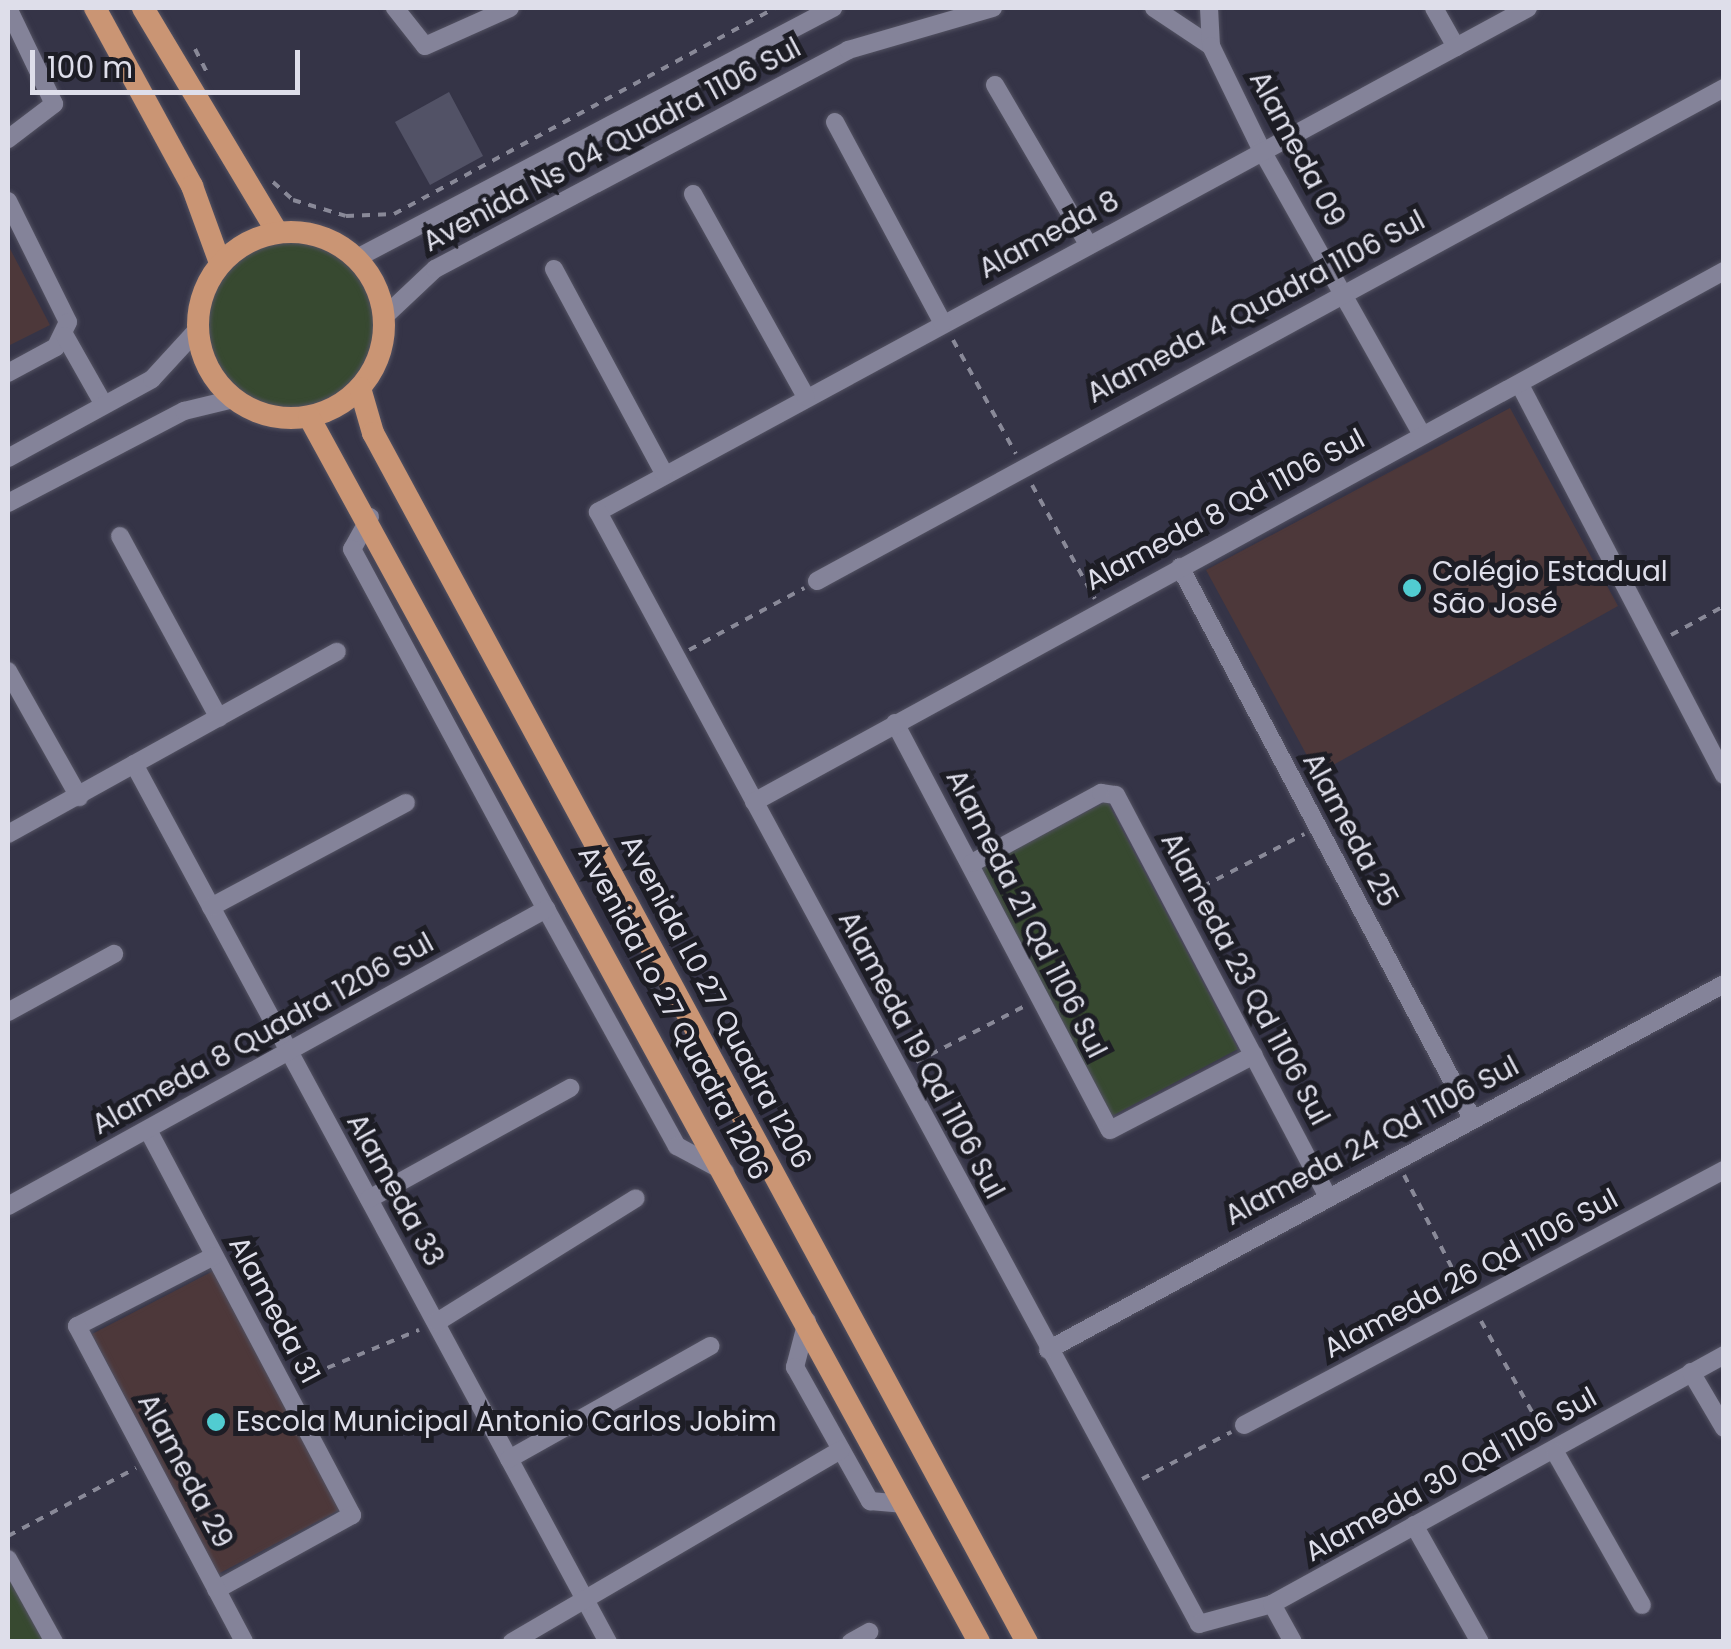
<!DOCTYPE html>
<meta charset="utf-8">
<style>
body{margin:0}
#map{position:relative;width:1731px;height:1649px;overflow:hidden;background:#353447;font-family:Poppins,sans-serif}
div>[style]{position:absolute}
.education>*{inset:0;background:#4d383a}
.green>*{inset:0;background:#374930}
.round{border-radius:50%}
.building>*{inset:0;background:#525266}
.path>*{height:4px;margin-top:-2px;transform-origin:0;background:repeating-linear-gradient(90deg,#898998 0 8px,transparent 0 16px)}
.roads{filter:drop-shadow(0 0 2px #535262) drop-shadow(0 0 2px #535262)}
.minor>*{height:18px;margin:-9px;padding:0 9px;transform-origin:9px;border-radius:9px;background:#848399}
.major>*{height:22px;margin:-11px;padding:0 11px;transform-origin:11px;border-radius:11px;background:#ca9574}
.major>.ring{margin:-11px;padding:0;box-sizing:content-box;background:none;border:22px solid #ca9574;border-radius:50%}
.dots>*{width:28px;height:28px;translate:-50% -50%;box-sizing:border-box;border:5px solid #1d1d25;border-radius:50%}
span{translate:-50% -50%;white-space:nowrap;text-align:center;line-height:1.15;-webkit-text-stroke:10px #1d1d25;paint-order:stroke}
.street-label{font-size:28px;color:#dedeea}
.poi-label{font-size:28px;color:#dedeea}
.left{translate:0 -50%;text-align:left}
.frame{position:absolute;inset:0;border:10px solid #dedeea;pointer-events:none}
.scale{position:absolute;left:30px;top:50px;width:270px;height:45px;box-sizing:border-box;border:5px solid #dedeea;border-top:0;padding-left:12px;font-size:30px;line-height:35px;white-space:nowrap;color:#dedeea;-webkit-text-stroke:8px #1d1d25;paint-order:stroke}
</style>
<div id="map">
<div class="education">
<i style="clip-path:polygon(8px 245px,50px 325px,8px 346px)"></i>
<i style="clip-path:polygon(1510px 408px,1618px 606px,1317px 774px,1206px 570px)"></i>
<i style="clip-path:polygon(215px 1270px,341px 1509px,218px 1574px,92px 1334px)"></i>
</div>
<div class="green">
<i class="round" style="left:201px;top:236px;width:178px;height:178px"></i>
<i style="clip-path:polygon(1107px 801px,1238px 1049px,1112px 1116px,981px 867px)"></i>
<i style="clip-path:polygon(8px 1566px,47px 1641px,8px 1641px)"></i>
</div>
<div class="building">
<i style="clip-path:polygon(449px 92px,483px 156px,430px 185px,395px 122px)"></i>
</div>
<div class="path">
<i style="left:195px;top:49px;width:30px;rotate:63deg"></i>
<i style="left:273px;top:182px;width:27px;rotate:42deg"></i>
<i style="left:293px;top:200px;width:55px;rotate:16.8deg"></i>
<i style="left:346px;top:216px;width:48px;rotate:-2.4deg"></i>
<i style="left:394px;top:214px;width:433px;rotate:-28.4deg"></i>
<i style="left:953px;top:340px;width:130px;rotate:61.1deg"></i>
<i style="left:1032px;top:485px;width:130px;rotate:61.1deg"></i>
<i style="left:1671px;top:635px;width:60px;rotate:-28.7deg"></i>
<i style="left:689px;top:650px;width:131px;rotate:-28.3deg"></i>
<i style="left:1188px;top:894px;width:131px;rotate:-27.3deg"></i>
<i style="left:916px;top:1062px;width:120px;rotate:-27.2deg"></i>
<i style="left:1404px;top:1175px;width:131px;rotate:62.7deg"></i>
<i style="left:1481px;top:1321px;width:131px;rotate:60.7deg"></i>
<i style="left:298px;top:1380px;width:131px;rotate:-22.5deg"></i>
<i style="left:1142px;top:1479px;width:101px;rotate:-27.8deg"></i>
<i style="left:8px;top:1536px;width:145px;rotate:-28deg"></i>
</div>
<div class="roads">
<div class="minor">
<i style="left:395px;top:8px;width:48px;rotate:51.7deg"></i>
<i style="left:425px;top:46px;width:93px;rotate:-24.1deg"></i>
<i style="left:1154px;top:8px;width:69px;rotate:33.7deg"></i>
<i style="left:1209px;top:8px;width:38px;rotate:87deg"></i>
<i style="left:1211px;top:46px;width:114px;rotate:64.1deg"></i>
<i style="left:1261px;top:149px;width:328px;rotate:60.6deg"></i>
<i style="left:1434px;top:8px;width:45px;rotate:60.6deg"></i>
<i style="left:1528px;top:8px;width:1058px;rotate:151.55deg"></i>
<i style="left:598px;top:512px;width:1264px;rotate:61.61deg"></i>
<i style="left:1199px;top:1624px;width:76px;rotate:-15.3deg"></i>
<i style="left:1272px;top:1604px;width:516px;rotate:-28.85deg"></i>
<i style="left:995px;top:85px;width:186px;rotate:59.7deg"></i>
<i style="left:835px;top:122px;width:228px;rotate:61.8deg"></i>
<i style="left:8px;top:139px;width:58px;rotate:-37.3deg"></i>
<i style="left:54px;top:104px;width:106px;rotate:-115.6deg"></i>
<i style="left:693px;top:194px;width:232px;rotate:60.9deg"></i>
<i style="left:8px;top:201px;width:135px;rotate:63.6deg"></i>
<i style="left:68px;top:322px;width:28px;rotate:116deg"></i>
<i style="left:56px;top:347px;width:55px;rotate:151.6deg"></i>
<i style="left:357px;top:258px;width:538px;rotate:-27.71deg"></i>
<i style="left:554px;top:269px;width:232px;rotate:61.7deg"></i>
<i style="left:384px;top:317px;width:70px;rotate:-43.3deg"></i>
<i style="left:435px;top:269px;width:467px;rotate:-27.9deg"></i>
<i style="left:848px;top:50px;width:151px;rotate:-16.2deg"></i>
<i style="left:65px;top:336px;width:79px;rotate:60.5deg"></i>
<i style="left:1520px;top:385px;width:440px;rotate:62.4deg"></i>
<i style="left:8px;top:458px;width:164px;rotate:-28.7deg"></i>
<i style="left:152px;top:379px;width:68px;rotate:-47.4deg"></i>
<i style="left:8px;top:503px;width:199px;rotate:-27.6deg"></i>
<i style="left:184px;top:411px;width:51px;rotate:-13.5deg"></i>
<i style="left:370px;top:517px;width:37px;rotate:119deg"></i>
<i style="left:352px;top:549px;width:409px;rotate:61.7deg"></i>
<i style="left:546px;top:909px;width:271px;rotate:61.1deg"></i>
<i style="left:677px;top:1146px;width:55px;rotate:28.4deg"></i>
<i style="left:120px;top:536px;width:207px;rotate:61.5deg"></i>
<i style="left:1180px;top:567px;width:624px;rotate:62.08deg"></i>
<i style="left:817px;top:581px;width:1032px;rotate:-28.53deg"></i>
<i style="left:8px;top:671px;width:145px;rotate:60.6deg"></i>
<i style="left:895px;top:723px;width:460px;rotate:62.2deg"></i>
<i style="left:1110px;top:1130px;width:162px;rotate:-27.5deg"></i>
<i style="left:134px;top:764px;width:998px;rotate:61.64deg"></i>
<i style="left:754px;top:802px;width:1106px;rotate:-28.7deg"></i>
<i style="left:8px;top:834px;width:376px;rotate:-29deg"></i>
<i style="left:972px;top:863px;width:147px;rotate:-28.5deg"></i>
<i style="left:1101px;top:793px;width:15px;rotate:8deg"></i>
<i style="left:1116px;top:795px;width:453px;rotate:62.2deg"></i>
<i style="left:211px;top:907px;width:221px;rotate:-28.1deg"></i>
<i style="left:8px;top:1012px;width:121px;rotate:-28.7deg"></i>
<i style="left:148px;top:1130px;width:436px;rotate:62.1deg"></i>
<i style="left:352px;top:1515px;width:155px;rotate:151.1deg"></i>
<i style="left:369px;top:1199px;width:230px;rotate:-28.9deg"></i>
<i style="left:8px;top:1206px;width:615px;rotate:-28.9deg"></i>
<i style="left:214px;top:1256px;width:154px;rotate:152.9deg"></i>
<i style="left:77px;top:1326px;width:357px;rotate:62.1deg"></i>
<i style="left:807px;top:1321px;width:48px;rotate:104.6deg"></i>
<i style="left:795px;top:1367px;width:154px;rotate:60.8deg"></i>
<i style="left:870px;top:1501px;width:35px;rotate:5deg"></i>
<i style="left:437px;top:1322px;width:234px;rotate:-31.9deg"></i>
<i style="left:1048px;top:1350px;width:769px;rotate:-28.43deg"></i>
<i style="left:1691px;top:1372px;width:65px;rotate:59.5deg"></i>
<i style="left:1244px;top:1425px;width:544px;rotate:-27.98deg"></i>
<i style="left:1555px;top:1452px;width:176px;rotate:60.4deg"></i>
<i style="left:509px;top:1459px;width:231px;rotate:-29.3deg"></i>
<i style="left:1414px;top:1525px;width:134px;rotate:60.6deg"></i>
<i style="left:8px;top:1559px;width:95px;rotate:61deg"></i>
<i style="left:1272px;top:1604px;width:43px;rotate:61.1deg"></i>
<i style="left:512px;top:1642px;width:381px;rotate:-30.3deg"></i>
<i style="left:851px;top:1642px;width:21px;rotate:-29deg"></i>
</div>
<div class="major">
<i style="left:95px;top:8px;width:203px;rotate:61.4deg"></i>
<i style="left:192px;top:186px;width:82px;rotate:70deg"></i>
<i style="left:143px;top:8px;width:261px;rotate:59.1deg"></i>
<i class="ring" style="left:198px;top:232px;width:164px;height:164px"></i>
<i style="left:360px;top:388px;width:47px;rotate:73.9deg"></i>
<i style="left:373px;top:433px;width:1375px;rotate:61.59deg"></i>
<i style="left:309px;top:417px;width:1396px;rotate:61.32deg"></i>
</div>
</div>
<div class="dots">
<i style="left:1412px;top:588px;background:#51ccd1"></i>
<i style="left:216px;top:1422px;background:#51ccd1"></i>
</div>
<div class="street-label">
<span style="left:612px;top:145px;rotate:-28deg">Avenida Ns 04 Quadra 1106 Sul</span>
<span style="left:1297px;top:149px;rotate:62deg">Alameda 09</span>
<span style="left:1049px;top:235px;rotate:-28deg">Alameda 8</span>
<span style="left:1256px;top:307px;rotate:-28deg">Alameda 4 Quadra 1106 Sul</span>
<span style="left:1225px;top:510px;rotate:-28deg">Alameda 8 Qd 1106 Sul</span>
<span style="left:1350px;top:830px;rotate:62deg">Alameda 25</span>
<span style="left:1026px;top:914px;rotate:63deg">Alameda 21 Qd 1106 Sul</span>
<span style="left:1245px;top:979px;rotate:62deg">Alameda 23 Qd 1106 Sul</span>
<span style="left:716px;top:1002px;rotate:62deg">Avenida L0 27 Quadra 1206</span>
<span style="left:673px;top:1013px;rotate:62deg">Avenida Lo 27 Quadra 1206</span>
<span style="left:263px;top:1034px;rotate:-29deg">Alameda 8 Quadra 1206 Sul</span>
<span style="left:921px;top:1055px;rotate:62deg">Alameda 19 Qd 1106 Sul</span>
<span style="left:1372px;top:1141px;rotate:-28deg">Alameda 24 Qd 1106 Sul</span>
<span style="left:395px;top:1190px;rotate:61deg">Alameda 33</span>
<span style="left:1471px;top:1274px;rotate:-28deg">Alameda 26 Qd 1106 Sul</span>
<span style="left:274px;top:1310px;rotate:62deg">Alameda 31</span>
<span style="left:185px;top:1471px;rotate:62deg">Alameda 29</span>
<span style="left:1451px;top:1475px;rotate:-29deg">Alameda 30 Qd 1106 Sul</span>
</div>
<div class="poi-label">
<span class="left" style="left:1432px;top:588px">Colégio Estadual<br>São José</span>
<span class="left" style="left:236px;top:1422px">Escola Municipal Antonio Carlos Jobim</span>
</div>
<div class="frame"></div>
<div class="scale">100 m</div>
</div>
